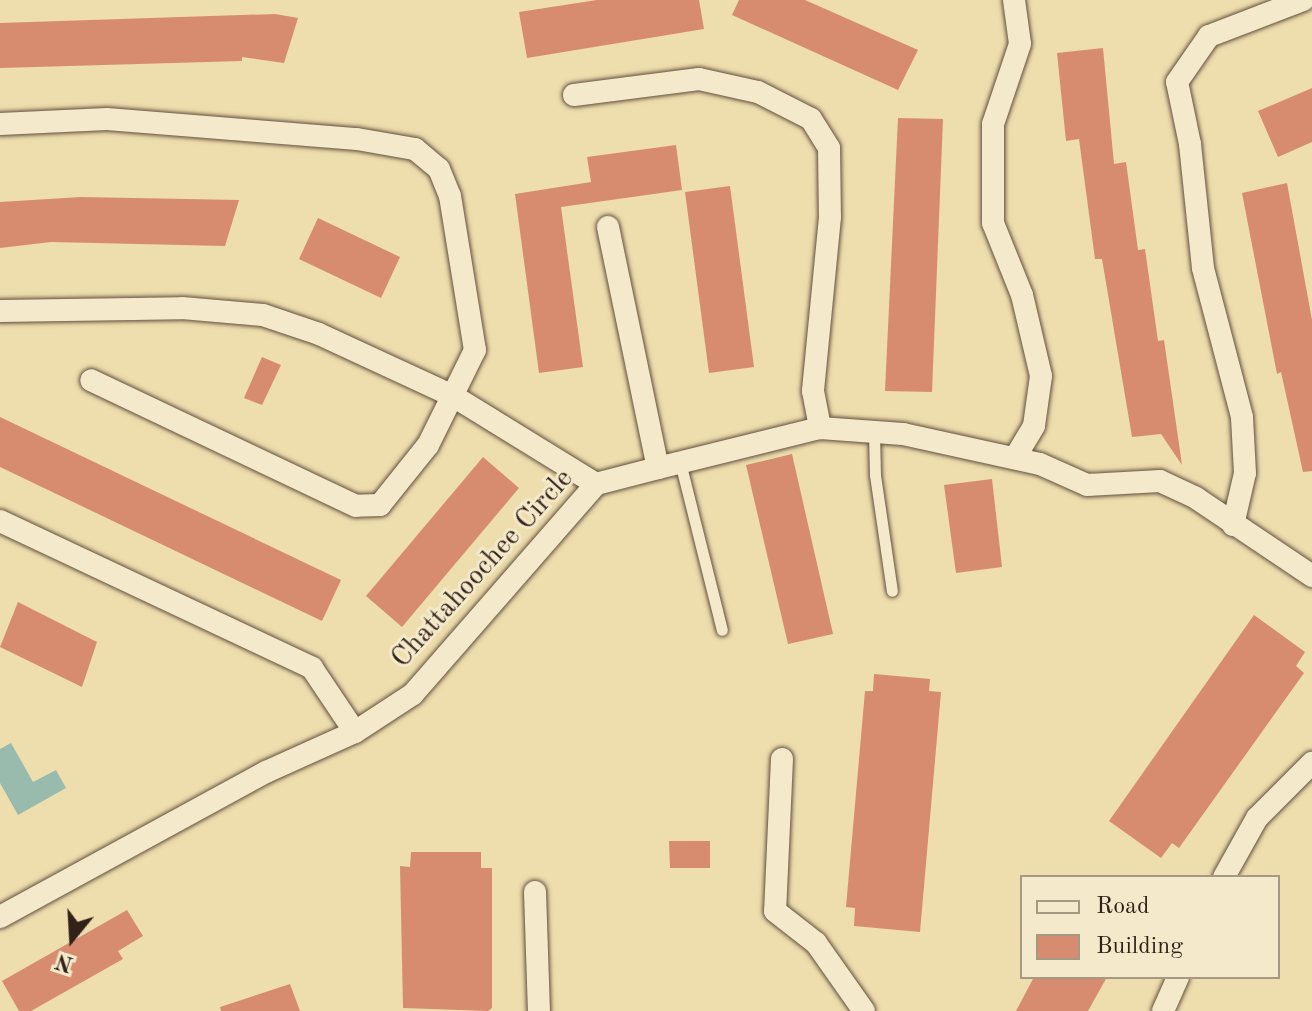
<!DOCTYPE html>
<style>
body{margin:0}
#map{position:relative;width:1312px;height:1011px;overflow:hidden;background:#eeddad;font-family:"Old Standard TT",serif}
div>[style]{position:absolute}
.water>*{inset:0;background:#99bbae}
.building>*{inset:0;background:#d78c70}
.roads{filter:drop-shadow(0 0 2px #61503e) drop-shadow(0 0 2px #61503e)}
.service>*{height:11px;margin:-5.5px;padding:0 5.5px;transform-origin:5.5px;border-radius:5.5px;background:#f4e9ca}
.minor>*{height:22px;margin:-11px;padding:0 11px;transform-origin:11px;border-radius:11px;background:#f4e9ca}
span{translate:-50% -50%;white-space:nowrap;text-align:center;line-height:1.15;-webkit-text-stroke:6px #f4e9ca;paint-order:stroke}
.street-label{font-size:28px;color:#322119}
.legend{position:absolute;left:1020px;top:875px;width:260px;height:104px;box-sizing:border-box;background:#f4e9ca;border:2px solid #a69983;margin:0;padding:10px 14px;list-style:none;font-size:24px;color:#322119}
.legend li{display:flex;align-items:center;gap:16px;height:40px}
.legend b{width:40px;border:2px solid #a69983}
.north{position:absolute;left:32px;top:899px;width:80px;height:80px;-webkit-text-stroke:6px #f4e9ca;paint-order:stroke;rotate:198deg;font-size:22px;font-weight:700;line-height:32px;text-align:center;color:#322119}
.north::after{content:'';display:block;margin:auto;width:28px;height:36px;background:#322119;clip-path:polygon(50% 0,100% 100%,50% 72%,0 100%)}
</style>
<div id="map">
<div class="water">
<i style="clip-path:polygon(11px 743px,33px 782px,56px 770px,66px 788px,18px 815px,0 783px,0 749px)"></i>
</div>
<div class="building">
<i style="clip-path:polygon(597px 0,699px 0,704px 29px,527px 58px,519px 12px)"></i>
<i style="clip-path:polygon(739px 0,805px 0,918px 50px,898px 90px,732px 15px)"></i>
<i style="clip-path:polygon(275px 14px,298px 18px,284px 63px,242px 57px,242px 61px,0 68px,0 23px)"></i>
<i style="clip-path:polygon(1103px 48px,1114px 164px,1126px 162px,1138px 250px,1145px 249px,1158px 341px,1164px 340px,1182px 465px,1161px 434px,1132px 437px,1102px 259px,1095px 259px,1079px 139px,1066px 141px,1057px 53px)"></i>
<i style="clip-path:polygon(1312px 88px,1312px 142px,1278px 157px,1258px 111px)"></i>
<i style="clip-path:polygon(898px 118px,943px 119px,932px 392px,885px 391px)"></i>
<i style="clip-path:polygon(676px 145px,682px 190px,561px 207px,583px 367px,539px 373px,515px 194px,591px 182px,587px 157px)"></i>
<i style="clip-path:polygon(1287px 183px,1312px 320px,1312px 471px,1303px 472px,1281px 372px,1277px 374px,1242px 193px)"></i>
<i style="clip-path:polygon(730px 186px,754px 367px,709px 373px,685px 192px)"></i>
<i style="clip-path:polygon(81px 197px,239px 200px,225px 246px,51px 242px,0 248px,0 202px)"></i>
<i style="clip-path:polygon(318px 218px,400px 257px,381px 298px,299px 259px)"></i>
<i style="clip-path:polygon(262px 357px,281px 365px,262px 405px,244px 398px)"></i>
<i style="clip-path:polygon(0 417px,341px 580px,322px 621px,0 467px)"></i>
<i style="clip-path:polygon(792px 454px,833px 634px,788px 644px,746px 465px)"></i>
<i style="clip-path:polygon(483px 457px,519px 488px,402px 627px,366px 596px)"></i>
<i style="clip-path:polygon(992px 479px,1002px 567px,956px 573px,944px 485px)"></i>
<i style="clip-path:polygon(18px 602px,97px 642px,82px 687px,0 647px)"></i>
<i style="clip-path:polygon(1254px 615px,1305px 652px,1296px 666px,1304px 673px,1179px 848px,1172px 843px,1161px 858px,1109px 821px)"></i>
<i style="clip-path:polygon(874px 674px,930px 679px,929px 691px,941px 692px,920px 932px,854px 926px,855px 908px,846px 907px,865px 691px,873px 691px)"></i>
<i style="clip-path:polygon(669px 841px,710px 841px,710px 868px,670px 868px)"></i>
<i style="clip-path:polygon(411px 852px,481px 852px,481px 868px,492px 868px,492px 1008px,488px 1011px,403px 1008px,400px 866px,410px 867px)"></i>
<i style="clip-path:polygon(127px 910px,143px 936px,118px 951px,123px 959px,31px 1011px,19px 1011px,2px 981px)"></i>
<i style="clip-path:polygon(1034px 977px,1107px 977px,1088px 1011px,1016px 1011px)"></i>
<i style="clip-path:polygon(290px 984px,300px 1011px,221px 1011px,220px 1007px)"></i>
</div>
<div class="roads">
<div class="service">
<i style="left:874px;top:432px;width:43px;rotate:88.7deg"></i>
<i style="left:875px;top:475px;width:117px;rotate:81.7deg"></i>
<i style="left:680px;top:462px;width:173px;rotate:76deg"></i>
</div>
<div class="minor">
<i style="left:1014px;top:0;width:44px;rotate:82.2deg"></i>
<i style="left:1020px;top:44px;width:84px;rotate:108.6deg"></i>
<i style="left:993px;top:124px;width:99px;rotate:90deg"></i>
<i style="left:993px;top:223px;width:78px;rotate:68.1deg"></i>
<i style="left:1022px;top:295px;width:83px;rotate:76.8deg"></i>
<i style="left:1041px;top:376px;width:50px;rotate:98deg"></i>
<i style="left:1034px;top:426px;width:37px;rotate:121deg"></i>
<i style="left:574px;top:95px;width:126px;rotate:-7.3deg"></i>
<i style="left:699px;top:79px;width:60px;rotate:12.4deg"></i>
<i style="left:758px;top:92px;width:59px;rotate:27deg"></i>
<i style="left:811px;top:119px;width:34px;rotate:58deg"></i>
<i style="left:829px;top:148px;width:69px;rotate:89.2deg"></i>
<i style="left:830px;top:217px;width:175px;rotate:95.6deg"></i>
<i style="left:813px;top:391px;width:38px;rotate:79deg"></i>
<i style="left:0;top:124px;width:107px;rotate:-2.7deg"></i>
<i style="left:107px;top:119px;width:251px;rotate:4.6deg"></i>
<i style="left:357px;top:139px;width:59px;rotate:9.8deg"></i>
<i style="left:415px;top:149px;width:31px;rotate:40deg"></i>
<i style="left:439px;top:169px;width:29px;rotate:68deg"></i>
<i style="left:450px;top:196px;width:156px;rotate:80.8deg"></i>
<i style="left:475px;top:350px;width:106px;rotate:116.3deg"></i>
<i style="left:428px;top:445px;width:77px;rotate:128.7deg"></i>
<i style="left:380px;top:505px;width:24px;rotate:178deg"></i>
<i style="left:356px;top:506px;width:293px;rotate:-154.6deg"></i>
<i style="left:608px;top:227px;width:246px;rotate:78.3deg"></i>
<i style="left:0;top:311px;width:182px;rotate:-0.9deg"></i>
<i style="left:182px;top:308px;width:81px;rotate:4.9deg"></i>
<i style="left:263px;top:315px;width:59px;rotate:18.7deg"></i>
<i style="left:319px;top:334px;width:148px;rotate:24.8deg"></i>
<i style="left:453px;top:396px;width:168px;rotate:31.6deg"></i>
<i style="left:0;top:521px;width:345px;rotate:25.2deg"></i>
<i style="left:312px;top:668px;width:77px;rotate:56.1deg"></i>
<i style="left:1233px;top:525px;width:53px;rotate:-77deg"></i>
<i style="left:1245px;top:473px;width:56px;rotate:-93.1deg"></i>
<i style="left:1242px;top:417px;width:154px;rotate:-104.7deg"></i>
<i style="left:1203px;top:268px;width:125px;rotate:-96deg"></i>
<i style="left:1190px;top:144px;width:63px;rotate:-101.8deg"></i>
<i style="left:1177px;top:82px;width:56px;rotate:-55.2deg"></i>
<i style="left:1209px;top:36px;width:101px;rotate:-21deg"></i>
<i style="left:782px;top:759px;width:152px;rotate:92.6deg"></i>
<i style="left:775px;top:911px;width:52px;rotate:38deg"></i>
<i style="left:816px;top:943px;width:83px;rotate:54.8deg"></i>
<i style="left:1224px;top:877px;width:68px;rotate:-60.8deg"></i>
<i style="left:1257px;top:818px;width:78px;rotate:-45deg"></i>
<i style="left:535px;top:892px;width:119px;rotate:88.1deg"></i>
<i style="left:0;top:917px;width:303px;rotate:-28.6deg"></i>
<i style="left:266px;top:772px;width:98px;rotate:-24.2deg"></i>
<i style="left:355px;top:732px;width:69px;rotate:-33.2deg"></i>
<i style="left:413px;top:694px;width:279px;rotate:-48.9deg"></i>
<i style="left:596px;top:484px;width:64px;rotate:-14.5deg"></i>
<i style="left:658px;top:468px;width:167px;rotate:-13.9deg"></i>
<i style="left:820px;top:428px;width:83px;rotate:4.1deg"></i>
<i style="left:903px;top:434px;width:140px;rotate:12.4deg"></i>
<i style="left:1040px;top:464px;width:51px;rotate:24.1deg"></i>
<i style="left:1087px;top:485px;width:73px;rotate:-3.1deg"></i>
<i style="left:1160px;top:481px;width:40px;rotate:25deg"></i>
<i style="left:1196px;top:498px;width:140px;rotate:33.9deg"></i>
<i style="left:1163px;top:1011px;width:37px;rotate:-66deg"></i>
</div>
</div>
<div class="street-label">
<span style="left:483px;top:569px;rotate:-48deg">Chattahoochee Circle</span>
</div>
<ul class="legend">
<li><b style="height:10px;background:#f4e9ca"></b>Road</li>
<li><b style="height:22px;background:#d78c70"></b>Building</li>
</ul>
<div class="north">N</div>
</div>
